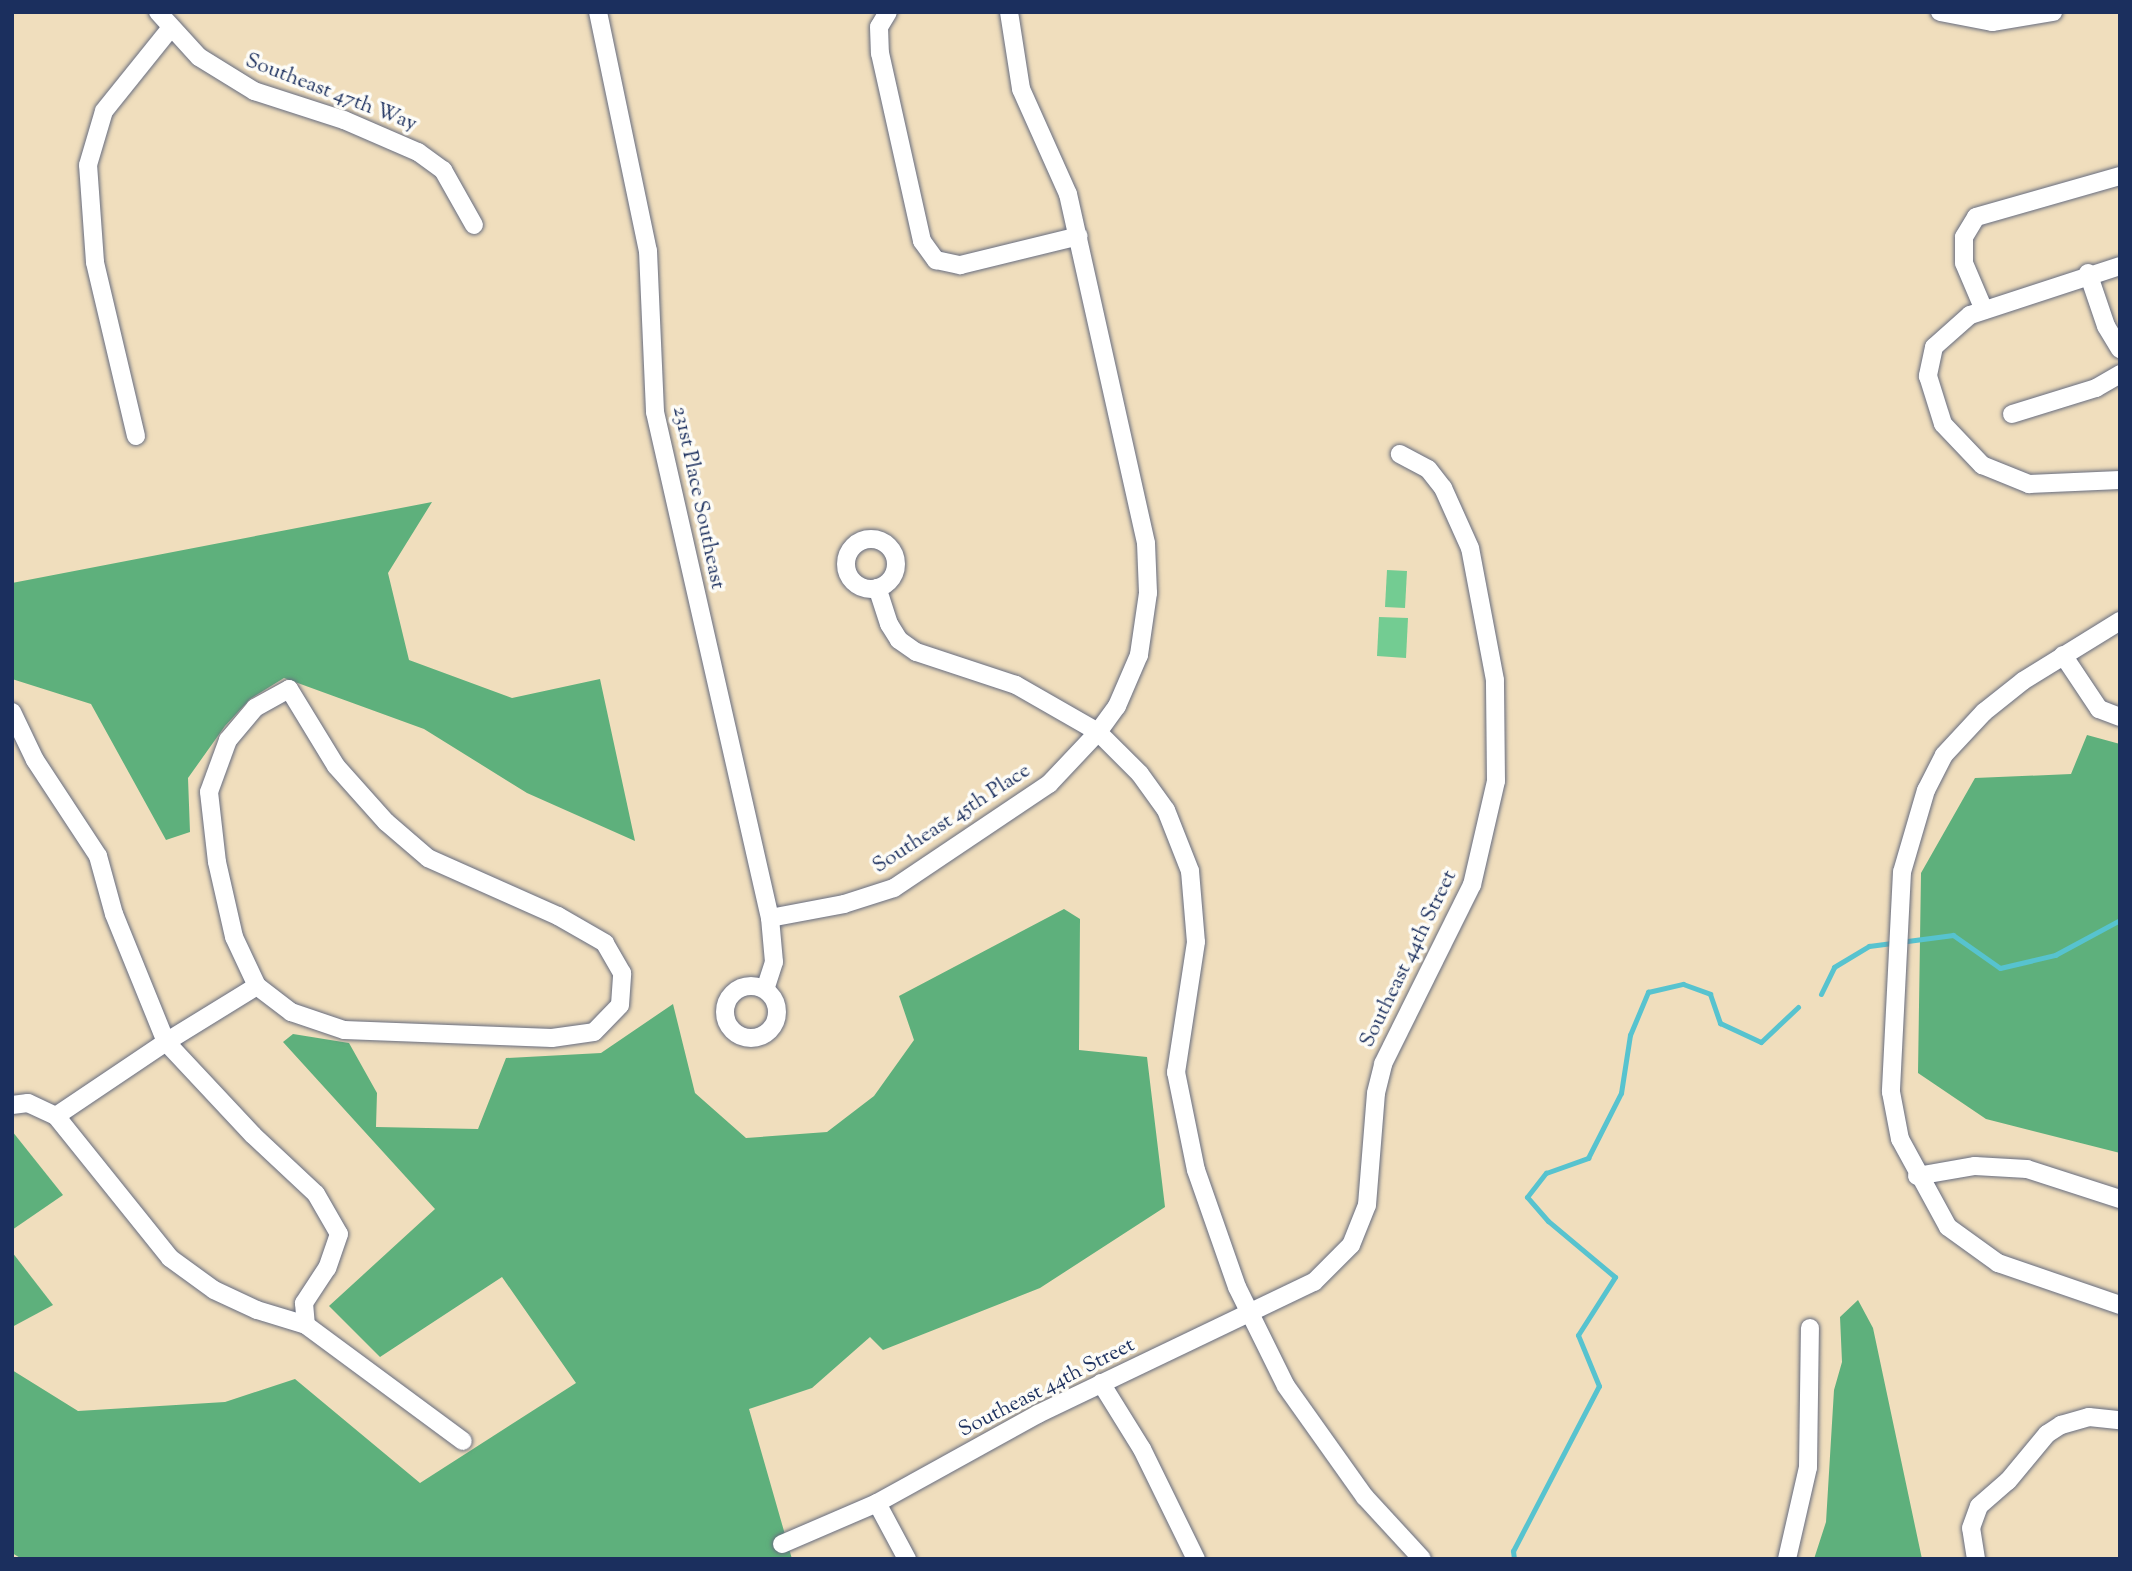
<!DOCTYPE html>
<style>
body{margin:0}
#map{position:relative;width:2132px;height:1571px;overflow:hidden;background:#f0debd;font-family:"Sorts Mill Goudy",serif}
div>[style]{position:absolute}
.green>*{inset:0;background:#73cc92}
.forest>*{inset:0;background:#5eb07c}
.stream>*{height:5px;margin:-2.5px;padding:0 2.5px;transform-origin:2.5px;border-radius:2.5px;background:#57c3cf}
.roads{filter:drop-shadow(0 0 2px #666c7f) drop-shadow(0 0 2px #666c7f)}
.minor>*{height:18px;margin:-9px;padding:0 9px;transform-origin:9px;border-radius:9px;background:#fff}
.minor>.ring{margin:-9px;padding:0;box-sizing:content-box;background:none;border:18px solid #fff;border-radius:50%}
span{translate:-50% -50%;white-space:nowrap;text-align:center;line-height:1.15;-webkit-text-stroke:7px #fdfcf7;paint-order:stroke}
.street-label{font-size:21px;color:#1b2f5e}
.frame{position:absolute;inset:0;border:14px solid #1b2f5e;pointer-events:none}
</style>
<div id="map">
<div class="green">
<i style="clip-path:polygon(1387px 570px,1407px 571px,1405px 608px,1385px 607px)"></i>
<i style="clip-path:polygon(1379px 617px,1408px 618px,1406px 658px,1377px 656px)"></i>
</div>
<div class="forest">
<i style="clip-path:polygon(432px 502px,388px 573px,409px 660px,512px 698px,600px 679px,635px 841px,527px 793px,424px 729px,284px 678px,250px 699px,225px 726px,188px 778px,190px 832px,166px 840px,91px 704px,12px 679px,12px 583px)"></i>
<i style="clip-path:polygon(2087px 735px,2120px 744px,2120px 1153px,1986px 1119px,1918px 1073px,1921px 873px,1975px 778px,2071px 774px)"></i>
<i style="clip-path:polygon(1064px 909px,1080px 919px,1079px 1050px,1147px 1057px,1165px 1207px,1040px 1288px,883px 1350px,870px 1337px,812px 1388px,749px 1409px,792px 1559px,22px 1559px,12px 1553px,12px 1370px,78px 1411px,225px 1402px,295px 1379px,420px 1483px,576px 1383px,502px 1277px,380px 1357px,329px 1306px,435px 1209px,283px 1042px,293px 1034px,349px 1043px,377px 1093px,376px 1127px,478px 1129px,506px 1058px,601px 1053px,673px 1004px,695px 1093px,746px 1138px,827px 1132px,874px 1096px,914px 1040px,899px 996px)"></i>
<i style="clip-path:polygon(12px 1131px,63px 1195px,12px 1230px)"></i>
<i style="clip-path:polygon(12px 1252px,53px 1305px,12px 1327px)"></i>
<i style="clip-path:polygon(1858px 1300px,1873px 1328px,1922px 1559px,1814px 1559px,1826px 1522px,1834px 1390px,1842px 1362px,1840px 1317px)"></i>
</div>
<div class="stream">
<i style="left:1821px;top:994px;width:30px;rotate:-64deg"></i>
<i style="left:1834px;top:967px;width:41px;rotate:-31deg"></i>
<i style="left:1869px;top:946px;width:85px;rotate:-7.5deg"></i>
<i style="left:1953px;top:935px;width:57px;rotate:35.1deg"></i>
<i style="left:2000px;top:968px;width:57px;rotate:-13.3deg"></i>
<i style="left:2055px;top:955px;width:74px;rotate:-28.3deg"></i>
<i style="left:1514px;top:1559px;width:8px;rotate:-97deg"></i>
<i style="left:1513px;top:1551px;width:186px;rotate:-62.5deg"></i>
<i style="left:1599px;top:1386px;width:55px;rotate:-112.4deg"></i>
<i style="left:1578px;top:1335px;width:69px;rotate:-57.5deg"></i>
<i style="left:1615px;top:1277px;width:87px;rotate:-140.1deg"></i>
<i style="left:1548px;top:1221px;width:32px;rotate:-131deg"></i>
<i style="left:1527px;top:1197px;width:31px;rotate:-52deg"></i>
<i style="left:1546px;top:1173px;width:45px;rotate:-19.7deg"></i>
<i style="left:1588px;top:1158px;width:73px;rotate:-63.1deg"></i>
<i style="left:1621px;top:1093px;width:59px;rotate:-81.2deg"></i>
<i style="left:1630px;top:1035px;width:47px;rotate:-67.3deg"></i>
<i style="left:1648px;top:992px;width:36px;rotate:-13deg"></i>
<i style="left:1683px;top:984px;width:29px;rotate:20deg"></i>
<i style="left:1710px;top:994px;width:31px;rotate:71deg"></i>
<i style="left:1720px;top:1023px;width:45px;rotate:24.9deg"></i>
<i style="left:1761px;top:1042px;width:51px;rotate:-43.4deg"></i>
</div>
<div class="roads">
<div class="minor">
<i style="left:158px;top:12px;width:61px;rotate:47.7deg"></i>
<i style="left:199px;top:57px;width:65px;rotate:31.7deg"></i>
<i style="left:254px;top:91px;width:95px;rotate:17.9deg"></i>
<i style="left:344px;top:120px;width:81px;rotate:23.4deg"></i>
<i style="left:418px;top:152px;width:31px;rotate:36deg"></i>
<i style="left:443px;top:170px;width:63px;rotate:60.6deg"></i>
<i style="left:598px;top:12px;width:244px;rotate:78.2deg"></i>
<i style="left:648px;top:251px;width:161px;rotate:87.5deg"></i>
<i style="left:655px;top:412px;width:519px;rotate:77.2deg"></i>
<i style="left:770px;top:918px;width:44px;rotate:84.8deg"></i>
<i style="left:774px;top:962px;width:28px;rotate:108deg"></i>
<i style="left:888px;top:12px;width:17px;rotate:121deg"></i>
<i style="left:879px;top:27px;width:26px;rotate:88deg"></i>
<i style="left:880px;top:53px;width:193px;rotate:77.4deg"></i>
<i style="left:922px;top:241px;width:24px;rotate:54deg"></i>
<i style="left:936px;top:260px;width:25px;rotate:12deg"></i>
<i style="left:960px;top:265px;width:122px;rotate:-13.7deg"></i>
<i style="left:1009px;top:12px;width:78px;rotate:81.1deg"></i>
<i style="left:1021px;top:89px;width:115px;rotate:65.9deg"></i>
<i style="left:1068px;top:194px;width:358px;rotate:77.4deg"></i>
<i style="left:1146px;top:543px;width:50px;rotate:87.7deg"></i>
<i style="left:1148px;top:593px;width:63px;rotate:98.3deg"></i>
<i style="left:1139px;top:655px;width:56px;rotate:113.3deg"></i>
<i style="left:1117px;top:706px;width:32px;rotate:126deg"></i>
<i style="left:1098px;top:732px;width:59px;rotate:45deg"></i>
<i style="left:1140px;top:774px;width:44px;rotate:54.2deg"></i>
<i style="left:1166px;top:810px;width:66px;rotate:68.5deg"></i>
<i style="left:1190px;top:871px;width:71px;rotate:85.2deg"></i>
<i style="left:1196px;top:942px;width:132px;rotate:98.7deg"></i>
<i style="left:1176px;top:1072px;width:100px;rotate:78.5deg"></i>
<i style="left:1196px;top:1170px;width:124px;rotate:70.7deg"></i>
<i style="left:1237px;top:1287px;width:110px;rotate:63.7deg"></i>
<i style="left:1286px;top:1386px;width:136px;rotate:54.6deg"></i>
<i style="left:1365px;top:1497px;width:84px;rotate:47.4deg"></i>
<i style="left:1940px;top:12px;width:53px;rotate:10.9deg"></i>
<i style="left:1992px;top:22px;width:62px;rotate:-9.3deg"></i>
<i style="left:2120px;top:266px;width:158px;rotate:161.9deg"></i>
<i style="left:1970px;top:315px;width:48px;rotate:138.4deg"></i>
<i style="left:1934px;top:347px;width:30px;rotate:102deg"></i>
<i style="left:1928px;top:376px;width:50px;rotate:72.6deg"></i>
<i style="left:1943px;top:424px;width:57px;rotate:46.4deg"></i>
<i style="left:1982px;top:465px;width:51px;rotate:22deg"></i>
<i style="left:2029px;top:484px;width:91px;rotate:-2.5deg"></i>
<i style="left:2088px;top:273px;width:56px;rotate:71.2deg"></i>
<i style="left:2106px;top:326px;width:27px;rotate:59deg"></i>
<i style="left:1984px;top:310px;width:51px;rotate:-113.1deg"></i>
<i style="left:1964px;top:263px;width:26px;rotate:-90deg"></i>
<i style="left:1964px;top:237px;width:23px;rotate:-59deg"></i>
<i style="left:1976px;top:217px;width:150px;rotate:-15.9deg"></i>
<i style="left:2012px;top:414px;width:88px;rotate:-17.2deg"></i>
<i style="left:2096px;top:388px;width:28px;rotate:-30deg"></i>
<i style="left:136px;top:436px;width:179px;rotate:-103.3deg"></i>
<i style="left:95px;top:262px;width:97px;rotate:-94.1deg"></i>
<i style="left:88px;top:165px;width:56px;rotate:-73.5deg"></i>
<i style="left:104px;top:111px;width:105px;rotate:-51.2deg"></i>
<i class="ring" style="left:846px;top:539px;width:32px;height:32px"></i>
<i style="left:2120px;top:621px;width:114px;rotate:148.3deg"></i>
<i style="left:2023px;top:681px;width:50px;rotate:141.5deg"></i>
<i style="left:1984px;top:712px;width:59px;rotate:132.9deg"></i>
<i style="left:1944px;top:755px;width:39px;rotate:117deg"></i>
<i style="left:1926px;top:790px;width:85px;rotate:106.3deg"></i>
<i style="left:1902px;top:872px;width:220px;rotate:92.9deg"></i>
<i style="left:1891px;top:1092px;width:48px;rotate:79.2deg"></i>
<i style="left:1900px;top:1139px;width:100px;rotate:61.4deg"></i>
<i style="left:1948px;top:1227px;width:62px;rotate:35.8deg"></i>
<i style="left:1998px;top:1263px;width:129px;rotate:19deg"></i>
<i style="left:2063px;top:655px;width:65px;rotate:56.3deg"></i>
<i style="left:2099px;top:709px;width:22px;rotate:21deg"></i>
<i style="left:12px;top:712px;width:53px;rotate:64.4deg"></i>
<i style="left:35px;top:760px;width:115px;rotate:56.7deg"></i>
<i style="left:98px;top:856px;width:60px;rotate:74.6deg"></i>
<i style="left:114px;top:914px;width:138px;rotate:67.9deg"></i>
<i style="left:166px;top:1042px;width:107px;rotate:-31.6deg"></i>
<i style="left:257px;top:986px;width:43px;rotate:37.4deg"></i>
<i style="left:291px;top:1012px;width:56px;rotate:18.8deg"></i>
<i style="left:344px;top:1030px;width:208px;rotate:2.2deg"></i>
<i style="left:552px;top:1038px;width:42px;rotate:-8.1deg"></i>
<i style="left:594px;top:1032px;width:37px;rotate:-46deg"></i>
<i style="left:620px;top:1005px;width:32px;rotate:-86deg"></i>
<i style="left:622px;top:973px;width:34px;rotate:-120deg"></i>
<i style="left:605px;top:943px;width:54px;rotate:-150.1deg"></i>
<i style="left:558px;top:916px;width:142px;rotate:-156deg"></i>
<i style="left:428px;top:858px;width:55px;rotate:-139.4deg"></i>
<i style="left:386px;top:822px;width:75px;rotate:-131.8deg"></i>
<i style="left:336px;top:766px;width:90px;rotate:-121.4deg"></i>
<i style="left:289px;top:689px;width:39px;rotate:151deg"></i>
<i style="left:255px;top:708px;width:42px;rotate:130.2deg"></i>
<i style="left:228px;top:740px;width:55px;rotate:110.1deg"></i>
<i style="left:209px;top:792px;width:70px;rotate:83.5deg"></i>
<i style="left:217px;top:862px;width:77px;rotate:77.2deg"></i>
<i style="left:234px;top:937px;width:54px;rotate:64.9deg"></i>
<i style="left:770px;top:918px;width:75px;rotate:-10.7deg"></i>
<i style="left:844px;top:904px;width:52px;rotate:-17.7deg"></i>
<i style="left:894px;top:888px;width:187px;rotate:-33.9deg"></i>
<i style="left:1049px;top:784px;width:71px;rotate:-46.7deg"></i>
<i style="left:1098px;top:732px;width:95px;rotate:-150.2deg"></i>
<i style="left:1016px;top:685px;width:105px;rotate:-161.7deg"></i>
<i style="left:916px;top:652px;width:21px;rotate:-145deg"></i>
<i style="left:899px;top:640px;width:19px;rotate:-122deg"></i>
<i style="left:889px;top:624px;width:38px;rotate:-108deg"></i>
<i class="ring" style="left:725px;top:986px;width:34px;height:34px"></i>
<i style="left:12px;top:1105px;width:16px;rotate:-7deg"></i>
<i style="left:28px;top:1103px;width:31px;rotate:25deg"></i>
<i style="left:56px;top:1116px;width:182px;rotate:51.2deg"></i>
<i style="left:170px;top:1258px;width:54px;rotate:36deg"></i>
<i style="left:214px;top:1290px;width:47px;rotate:24.9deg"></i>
<i style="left:257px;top:1310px;width:51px;rotate:17deg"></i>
<i style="left:306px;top:1325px;width:195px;rotate:36.5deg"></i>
<i style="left:56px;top:1116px;width:133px;rotate:-33.9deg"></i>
<i style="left:166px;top:1042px;width:127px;rotate:46.9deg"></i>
<i style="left:253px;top:1135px;width:86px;rotate:43.1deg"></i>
<i style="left:316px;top:1194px;width:46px;rotate:60.1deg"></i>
<i style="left:339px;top:1234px;width:36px;rotate:109deg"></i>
<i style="left:327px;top:1268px;width:42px;rotate:123.3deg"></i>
<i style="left:304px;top:1303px;width:22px;rotate:85deg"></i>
<i style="left:1917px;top:1176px;width:59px;rotate:-9.8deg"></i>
<i style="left:1975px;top:1166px;width:52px;rotate:3.3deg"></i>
<i style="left:2027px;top:1169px;width:98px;rotate:17.9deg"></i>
<i style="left:1101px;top:1383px;width:78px;rotate:58.2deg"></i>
<i style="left:1142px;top:1449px;width:123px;rotate:63.9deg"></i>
<i style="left:877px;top:1503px;width:64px;rotate:61.8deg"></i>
<i style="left:782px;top:1544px;width:103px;rotate:-23.3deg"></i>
<i style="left:877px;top:1503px;width:184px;rotate:-28.9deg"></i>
<i style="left:1038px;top:1414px;width:306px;rotate:-25.6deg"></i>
<i style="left:1314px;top:1282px;width:52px;rotate:-45deg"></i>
<i style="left:1351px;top:1245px;width:43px;rotate:-68.2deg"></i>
<i style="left:1367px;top:1205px;width:112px;rotate:-85.4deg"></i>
<i style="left:1376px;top:1093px;width:30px;rotate:-76deg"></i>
<i style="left:1383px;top:1064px;width:200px;rotate:-63.6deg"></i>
<i style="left:1472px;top:885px;width:107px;rotate:-77deg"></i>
<i style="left:1496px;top:781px;width:101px;rotate:-90.6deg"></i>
<i style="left:1495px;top:680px;width:134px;rotate:-100.7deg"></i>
<i style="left:1470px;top:548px;width:66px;rotate:-114.2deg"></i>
<i style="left:1443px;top:488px;width:24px;rotate:-128deg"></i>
<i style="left:1428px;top:469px;width:32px;rotate:-152deg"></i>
<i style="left:1787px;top:1559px;width:94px;rotate:-77.1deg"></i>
<i style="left:1808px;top:1467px;width:139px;rotate:-89.2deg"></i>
<i style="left:1976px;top:1559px;width:31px;rotate:-99deg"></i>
<i style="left:1971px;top:1528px;width:23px;rotate:-70deg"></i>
<i style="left:1979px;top:1506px;width:38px;rotate:-41deg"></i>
<i style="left:2008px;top:1481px;width:61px;rotate:-50.3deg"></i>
<i style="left:2047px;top:1434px;width:17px;rotate:-33deg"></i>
<i style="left:2061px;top:1425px;width:29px;rotate:-16deg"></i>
<i style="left:2089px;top:1417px;width:31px;rotate:6deg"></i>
</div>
</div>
<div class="street-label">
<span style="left:331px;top:93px;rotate:21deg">Southeast 47th Way</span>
<span style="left:698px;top:498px;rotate:78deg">231st Place Southeast</span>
<span style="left:952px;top:819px;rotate:-33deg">Southeast 45th Place</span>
<span style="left:1409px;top:959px;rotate:-64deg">Southeast 44th Street</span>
<span style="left:1047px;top:1388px;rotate:-27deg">Southeast 44th Street</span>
</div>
<div class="frame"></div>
</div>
